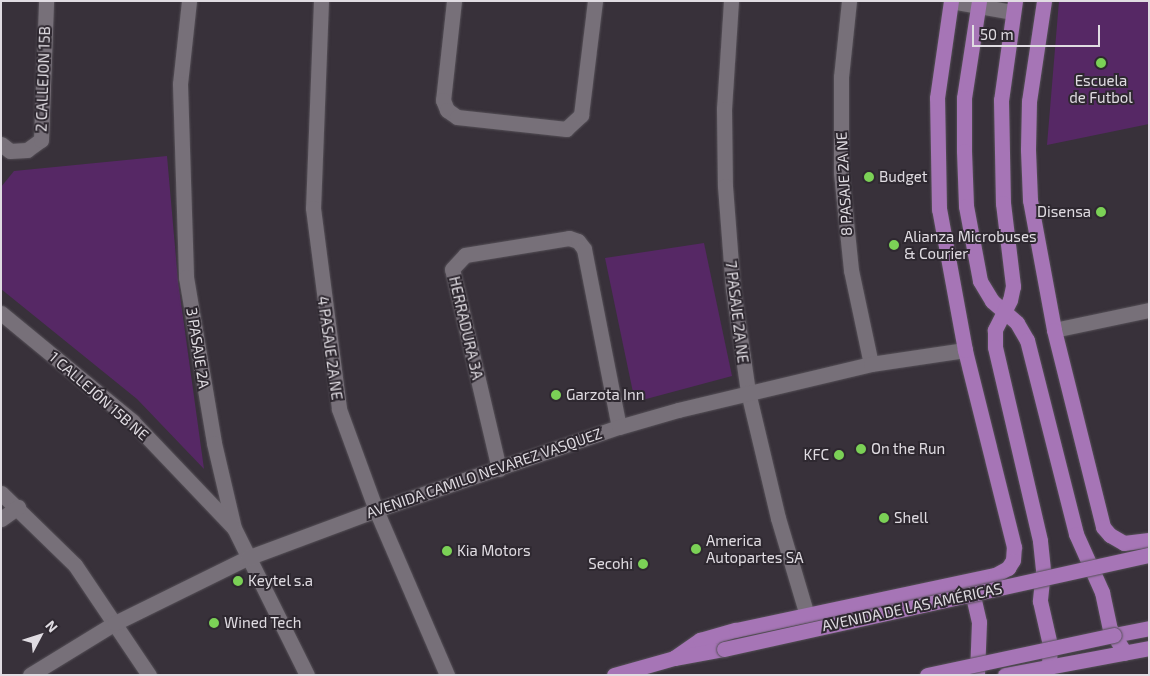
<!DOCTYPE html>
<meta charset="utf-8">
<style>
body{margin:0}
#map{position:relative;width:1150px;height:676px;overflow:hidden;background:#38313a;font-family:"Exo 2",sans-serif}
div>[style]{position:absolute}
.green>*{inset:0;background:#562865}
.roads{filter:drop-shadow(0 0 1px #555057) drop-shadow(0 0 1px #555057)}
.minor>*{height:15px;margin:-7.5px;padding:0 7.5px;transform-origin:7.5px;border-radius:7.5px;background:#777079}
.major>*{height:15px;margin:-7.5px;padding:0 7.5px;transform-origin:7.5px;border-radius:7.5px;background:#a675b6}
.bridges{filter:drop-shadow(0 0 1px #555057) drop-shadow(0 0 1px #555057)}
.major-bridge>*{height:15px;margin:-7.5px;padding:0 7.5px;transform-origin:7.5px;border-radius:7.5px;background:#a675b6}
.dots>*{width:14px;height:14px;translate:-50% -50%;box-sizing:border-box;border:2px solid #2e2830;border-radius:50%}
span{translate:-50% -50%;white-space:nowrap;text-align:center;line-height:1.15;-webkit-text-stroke:4px #2e2830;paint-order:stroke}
.street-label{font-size:15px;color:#e0dce2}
.poi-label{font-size:15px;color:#e0dce2}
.left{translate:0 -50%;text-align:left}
.right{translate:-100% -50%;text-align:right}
.frame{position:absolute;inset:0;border:2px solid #e0dce2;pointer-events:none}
.north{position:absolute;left:15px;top:611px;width:50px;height:50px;-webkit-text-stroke:4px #2e2830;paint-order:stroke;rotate:50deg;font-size:14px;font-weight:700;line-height:20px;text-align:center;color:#e0dce2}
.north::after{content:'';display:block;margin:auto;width:18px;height:22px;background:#e0dce2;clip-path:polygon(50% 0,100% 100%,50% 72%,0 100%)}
.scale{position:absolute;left:972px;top:25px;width:128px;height:22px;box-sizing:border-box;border:2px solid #e0dce2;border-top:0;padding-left:6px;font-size:15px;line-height:18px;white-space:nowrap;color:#e0dce2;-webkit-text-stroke:4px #2e2830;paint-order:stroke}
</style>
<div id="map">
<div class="green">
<i style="clip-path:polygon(1059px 1px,1149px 1px,1149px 124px,1047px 145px)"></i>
<i style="clip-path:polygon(167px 156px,178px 281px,204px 469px,137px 399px,1px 289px,1px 187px,14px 171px)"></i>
<i style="clip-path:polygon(704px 243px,732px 376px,635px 402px,605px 258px)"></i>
</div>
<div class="roads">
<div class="minor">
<i style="left:189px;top:1px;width:83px;rotate:96.2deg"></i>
<i style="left:180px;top:84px;width:193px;rotate:88.2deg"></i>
<i style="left:186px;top:277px;width:168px;rotate:80.4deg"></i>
<i style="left:214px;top:443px;width:87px;rotate:76.8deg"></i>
<i style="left:234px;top:528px;width:164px;rotate:63.6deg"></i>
<i style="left:321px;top:1px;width:207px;rotate:92.2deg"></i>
<i style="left:313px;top:208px;width:203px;rotate:82.6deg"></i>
<i style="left:339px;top:409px;width:108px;rotate:69.9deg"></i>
<i style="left:376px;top:510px;width:180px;rotate:66.7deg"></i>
<i style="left:454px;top:1px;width:100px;rotate:96.3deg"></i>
<i style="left:443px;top:100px;width:11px;rotate:68deg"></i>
<i style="left:447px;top:110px;width:12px;rotate:35deg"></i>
<i style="left:457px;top:117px;width:110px;rotate:6.3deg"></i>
<i style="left:566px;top:129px;width:21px;rotate:-43deg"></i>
<i style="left:581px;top:115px;width:115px;rotate:-83deg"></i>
<i style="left:731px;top:1px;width:108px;rotate:93.7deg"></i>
<i style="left:724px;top:109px;width:77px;rotate:89.3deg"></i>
<i style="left:725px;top:186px;width:103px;rotate:85.6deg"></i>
<i style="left:733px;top:289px;width:104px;rotate:81.7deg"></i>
<i style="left:748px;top:392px;width:130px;rotate:76.6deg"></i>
<i style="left:778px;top:518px;width:101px;rotate:73.4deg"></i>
<i style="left:849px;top:1px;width:76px;rotate:96deg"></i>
<i style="left:841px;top:77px;width:96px;rotate:90deg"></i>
<i style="left:841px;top:173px;width:98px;rotate:84.1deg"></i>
<i style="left:851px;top:270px;width:96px;rotate:78deg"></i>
<i style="left:951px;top:1px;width:63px;rotate:10.1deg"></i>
<i style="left:1px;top:144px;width:11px;rotate:38deg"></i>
<i style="left:10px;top:151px;width:17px;rotate:-3deg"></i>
<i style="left:27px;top:150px;width:17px;rotate:-36deg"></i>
<i style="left:41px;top:140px;width:139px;rotate:-87.9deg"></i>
<i style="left:1px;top:313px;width:170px;rotate:39.5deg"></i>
<i style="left:132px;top:421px;width:146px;rotate:46.4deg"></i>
<i style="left:1054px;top:330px;width:97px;rotate:-11.9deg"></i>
<i style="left:499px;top:469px;width:205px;rotate:-103.2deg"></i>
<i style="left:452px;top:269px;width:19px;rotate:-47deg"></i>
<i style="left:465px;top:255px;width:105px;rotate:-9.3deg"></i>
<i style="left:569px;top:238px;width:9px;rotate:18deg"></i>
<i style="left:578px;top:241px;width:10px;rotate:53deg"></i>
<i style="left:584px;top:249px;width:181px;rotate:78.9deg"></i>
<i style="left:1px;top:493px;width:103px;rotate:44.2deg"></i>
<i style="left:75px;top:565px;width:133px;rotate:56.1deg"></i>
<i style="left:1px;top:519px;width:21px;rotate:-35deg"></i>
<i style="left:30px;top:675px;width:100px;rotate:-31.5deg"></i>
<i style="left:115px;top:623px;width:147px;rotate:-26.2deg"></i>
<i style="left:247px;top:558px;width:138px;rotate:-20.4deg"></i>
<i style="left:376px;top:510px;width:257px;rotate:-18.9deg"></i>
<i style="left:619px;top:427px;width:61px;rotate:-16.1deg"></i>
<i style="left:678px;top:410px;width:198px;rotate:-13.4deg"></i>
<i style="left:871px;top:364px;width:95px;rotate:-8.5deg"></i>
</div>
<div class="major">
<i style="left:979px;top:1px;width:98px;rotate:98.8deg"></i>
<i style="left:964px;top:98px;width:53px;rotate:90deg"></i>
<i style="left:964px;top:151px;width:55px;rotate:87.9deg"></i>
<i style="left:966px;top:206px;width:76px;rotate:79.4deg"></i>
<i style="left:980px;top:281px;width:23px;rotate:59deg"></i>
<i style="left:992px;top:301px;width:33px;rotate:41deg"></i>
<i style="left:1017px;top:323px;width:20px;rotate:60deg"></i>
<i style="left:1027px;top:340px;width:200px;rotate:75.8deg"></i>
<i style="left:1076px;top:534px;width:64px;rotate:65.9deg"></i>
<i style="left:1102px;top:592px;width:38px;rotate:78deg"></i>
<i style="left:1110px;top:629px;width:28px;rotate:58deg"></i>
<i style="left:1015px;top:1px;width:100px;rotate:98deg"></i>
<i style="left:1001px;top:100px;width:103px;rotate:88.9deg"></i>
<i style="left:1003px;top:203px;width:84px;rotate:83.1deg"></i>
<i style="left:1013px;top:286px;width:14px;rotate:102deg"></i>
<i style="left:1010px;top:300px;width:34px;rotate:117deg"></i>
<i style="left:995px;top:330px;width:17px;rotate:90deg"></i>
<i style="left:995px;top:347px;width:199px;rotate:76.9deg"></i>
<i style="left:1040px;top:541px;width:30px;rotate:84deg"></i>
<i style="left:1043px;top:571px;width:30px;rotate:96deg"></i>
<i style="left:1040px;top:601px;width:45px;rotate:77.2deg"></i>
<i style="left:1050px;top:645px;width:22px;rotate:93deg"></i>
<i style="left:1044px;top:1px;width:101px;rotate:98.5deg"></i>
<i style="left:1029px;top:101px;width:49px;rotate:91.2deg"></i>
<i style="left:1028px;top:150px;width:50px;rotate:87.7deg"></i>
<i style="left:1030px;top:200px;width:132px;rotate:79.5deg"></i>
<i style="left:1054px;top:330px;width:203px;rotate:76deg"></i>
<i style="left:1103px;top:527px;width:11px;rotate:49deg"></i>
<i style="left:1110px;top:535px;width:16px;rotate:30deg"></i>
<i style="left:1124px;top:543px;width:25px;rotate:-7deg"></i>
<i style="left:970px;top:583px;width:40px;rotate:77deg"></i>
<i style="left:979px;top:622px;width:53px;rotate:92.2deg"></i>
<i style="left:1114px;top:635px;width:36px;rotate:-11deg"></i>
<i style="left:674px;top:658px;width:32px;rotate:-35deg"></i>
<i style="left:700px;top:640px;width:37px;rotate:-16deg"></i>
<i style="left:736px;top:630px;width:265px;rotate:-12deg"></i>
<i style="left:995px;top:575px;width:15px;rotate:-28deg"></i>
<i style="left:1008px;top:568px;width:9px;rotate:-58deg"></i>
<i style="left:1013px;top:560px;width:13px;rotate:-86deg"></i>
<i style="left:1014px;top:547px;width:203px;rotate:-104deg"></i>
<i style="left:965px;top:350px;width:143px;rotate:-100.4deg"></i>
<i style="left:939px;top:209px;width:111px;rotate:-91deg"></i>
<i style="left:937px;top:98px;width:98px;rotate:-81.8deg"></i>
<i style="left:614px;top:675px;width:62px;rotate:-15.8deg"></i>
<i style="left:674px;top:658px;width:51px;rotate:-10.2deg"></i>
<i style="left:1005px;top:675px;width:147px;rotate:-10.6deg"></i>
</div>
</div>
<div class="bridges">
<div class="major-bridge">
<i style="left:724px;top:649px;width:435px;rotate:-12.5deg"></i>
<i style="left:927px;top:675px;width:191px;rotate:-12.1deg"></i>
</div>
</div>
<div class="dots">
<i style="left:1101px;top:63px;background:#7bd156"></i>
<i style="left:869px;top:177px;background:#7bd156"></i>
<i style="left:1101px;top:212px;background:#7bd156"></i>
<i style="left:894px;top:245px;background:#7bd156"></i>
<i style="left:556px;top:395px;background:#7bd156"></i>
<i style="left:861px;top:449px;background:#7bd156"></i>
<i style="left:839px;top:455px;background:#7bd156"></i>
<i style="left:884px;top:518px;background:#7bd156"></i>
<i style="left:696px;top:549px;background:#7bd156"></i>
<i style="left:447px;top:551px;background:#7bd156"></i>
<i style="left:643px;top:564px;background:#7bd156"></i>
<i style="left:238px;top:581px;background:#7bd156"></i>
<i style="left:214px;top:623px;background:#7bd156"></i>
</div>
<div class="street-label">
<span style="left:43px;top:79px;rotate:-88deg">2 CALLEJON 15B</span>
<span style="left:844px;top:184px;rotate:-93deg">8 PASAJE 2A NE</span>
<span style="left:737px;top:312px;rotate:83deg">7 PASAJE 2A NE</span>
<span style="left:466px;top:328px;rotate:77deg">HERRADURA 3A</span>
<span style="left:198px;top:348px;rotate:81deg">3 PASAJE 2A</span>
<span style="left:330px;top:348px;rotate:82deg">4 PASAJE 2A NE</span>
<span style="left:99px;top:396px;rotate:41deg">1 CALLEJÓN 15B NE</span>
<span style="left:484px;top:473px;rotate:-19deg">AVENIDA CAMILO NEVAREZ VASQUEZ</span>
<span style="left:912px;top:607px;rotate:-12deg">AVENIDA DE LAS AMÉRICAS</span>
</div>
<div class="poi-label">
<span style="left:1101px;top:89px">Escuela<br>de Futbol</span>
<span class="left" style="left:879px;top:177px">Budget</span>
<span class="right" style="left:1091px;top:212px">Disensa</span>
<span class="left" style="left:904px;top:245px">Alianza Microbuses<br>&amp; Courier</span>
<span class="left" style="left:566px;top:395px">Garzota Inn</span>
<span class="left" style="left:871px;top:449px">On the Run</span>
<span class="right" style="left:829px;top:455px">KFC</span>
<span class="left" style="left:894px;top:518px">Shell</span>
<span class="left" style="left:706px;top:549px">America<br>Autopartes SA</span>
<span class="left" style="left:457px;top:551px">Kia Motors</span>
<span class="right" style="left:633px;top:564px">Secohi</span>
<span class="left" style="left:248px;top:581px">Keytel s.a</span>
<span class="left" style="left:224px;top:623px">Wined Tech</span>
</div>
<div class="frame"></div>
<div class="north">N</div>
<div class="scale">50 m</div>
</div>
